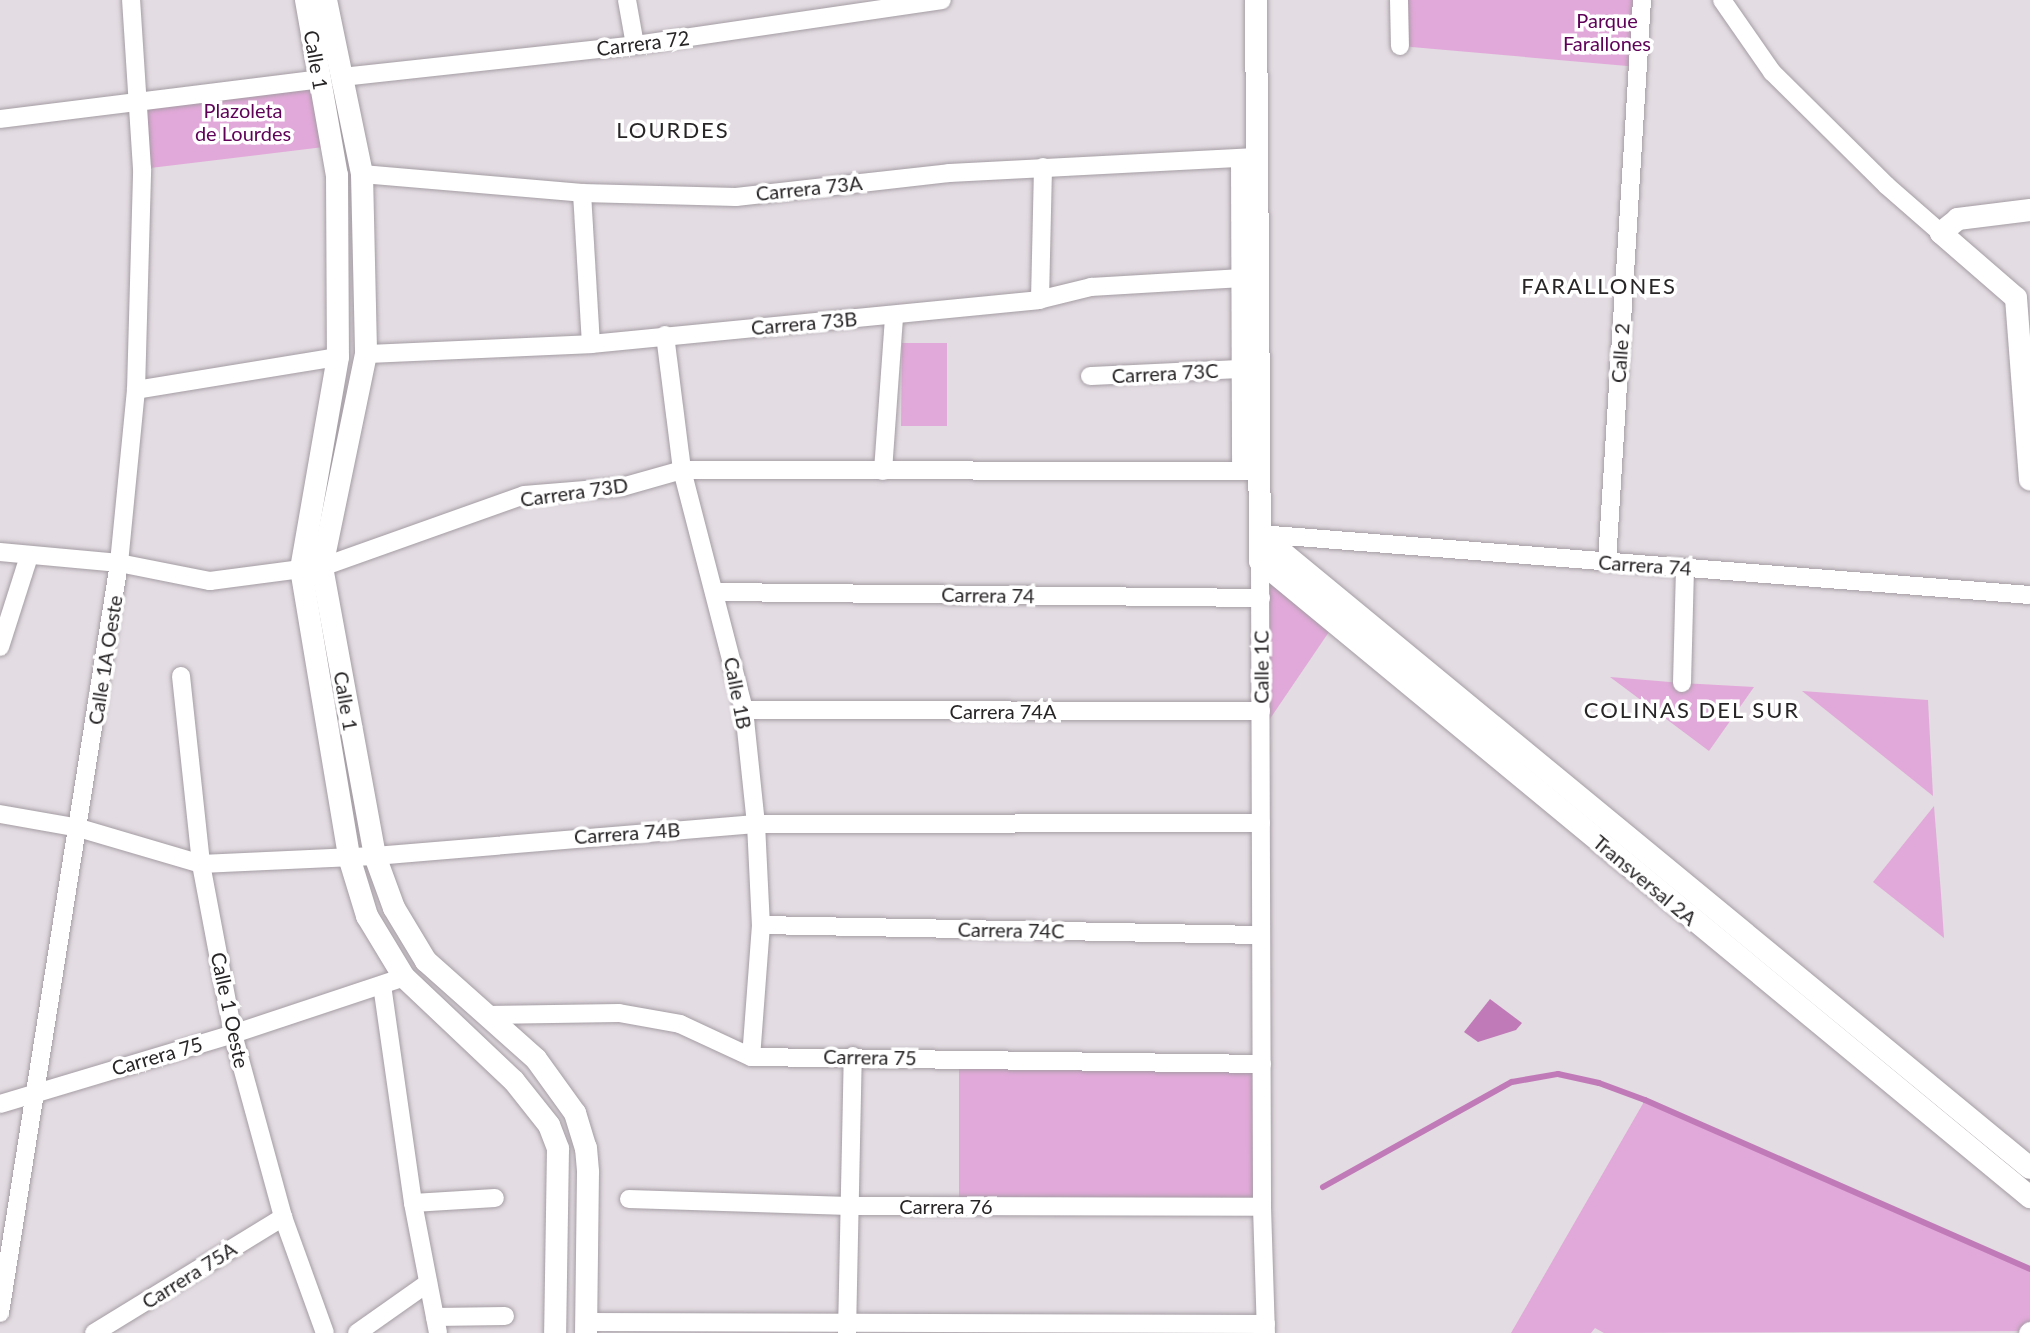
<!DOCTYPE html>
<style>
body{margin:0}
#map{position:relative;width:2030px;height:1333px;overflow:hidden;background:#e3dce2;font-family:Lato,sans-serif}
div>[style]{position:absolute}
.green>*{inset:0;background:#e1a9d9}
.water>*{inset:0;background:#c17ab8}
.stream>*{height:6px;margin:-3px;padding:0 3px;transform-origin:3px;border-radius:3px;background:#c17ab8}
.roads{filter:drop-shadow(0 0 2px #a49da3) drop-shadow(0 0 2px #a49da3)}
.minor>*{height:18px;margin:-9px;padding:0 9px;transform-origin:9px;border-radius:9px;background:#fff}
.tertiary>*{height:22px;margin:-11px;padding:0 11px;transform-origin:11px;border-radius:11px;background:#fff}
span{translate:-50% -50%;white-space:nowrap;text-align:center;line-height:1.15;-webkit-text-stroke:7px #fff;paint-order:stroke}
.park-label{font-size:20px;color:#5e0258}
.street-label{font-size:20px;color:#282527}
.neighbourhood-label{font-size:22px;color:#282527;letter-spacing:2px}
</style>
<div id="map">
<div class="green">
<i style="clip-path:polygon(1399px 0,1642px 0,1639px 67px,1400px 46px)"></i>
<i style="clip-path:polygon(319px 79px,332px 146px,142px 169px,140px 101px)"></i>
<i style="clip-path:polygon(902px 343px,947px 343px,947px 426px,901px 426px)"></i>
<i style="clip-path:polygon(1260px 561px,1335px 623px,1261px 732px)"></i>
<i style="clip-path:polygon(1610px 677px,1682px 683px,1754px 687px,1709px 751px)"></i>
<i style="clip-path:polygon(1802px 691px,1928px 700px,1933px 796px)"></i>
<i style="clip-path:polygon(1934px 806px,1941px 894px,1944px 938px,1873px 882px)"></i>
<i style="clip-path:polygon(959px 1058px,1262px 1064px,1262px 1207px,959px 1206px)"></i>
<i style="clip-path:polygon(1645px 1100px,2030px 1269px,2030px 1331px,1604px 1333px,1595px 1328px,1591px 1333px,1511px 1333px)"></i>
</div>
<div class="water">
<i style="clip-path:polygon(1490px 999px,1522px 1023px,1516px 1030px,1478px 1042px,1464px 1032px)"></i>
</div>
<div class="stream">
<i style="left:1323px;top:1187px;width:216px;rotate:-29.1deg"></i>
<i style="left:1512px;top:1082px;width:47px;rotate:-9.9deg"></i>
<i style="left:1558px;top:1074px;width:42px;rotate:12.4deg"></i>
<i style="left:1599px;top:1083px;width:49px;rotate:20.3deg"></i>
<i style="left:1645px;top:1100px;width:420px;rotate:23.7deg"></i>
</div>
<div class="roads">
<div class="minor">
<i style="left:627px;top:0;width:46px;rotate:79.9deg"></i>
<i style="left:1399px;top:0;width:46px;rotate:88.8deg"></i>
<i style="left:1722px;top:0;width:88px;rotate:55.2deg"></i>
<i style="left:1772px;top:72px;width:161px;rotate:44.7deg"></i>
<i style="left:1886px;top:185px;width:73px;rotate:41.1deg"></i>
<i style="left:342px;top:77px;width:295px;rotate:-6.2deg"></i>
<i style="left:635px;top:45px;width:310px;rotate:-8.3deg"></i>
<i style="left:0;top:119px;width:321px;rotate:-7.1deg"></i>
<i style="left:1240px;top:158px;width:313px;rotate:89.8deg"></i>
<i style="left:362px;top:174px;width:221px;rotate:4.9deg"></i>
<i style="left:582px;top:193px;width:154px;rotate:1.5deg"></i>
<i style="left:736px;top:197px;width:214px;rotate:-6.4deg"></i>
<i style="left:949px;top:173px;width:308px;rotate:-3deg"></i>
<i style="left:582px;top:193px;width:151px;rotate:86.6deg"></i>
<i style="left:1040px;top:300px;width:133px;rotate:-88.7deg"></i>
<i style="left:665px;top:335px;width:136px;rotate:82.8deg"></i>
<i style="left:682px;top:470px;width:248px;rotate:75.5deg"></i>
<i style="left:744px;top:710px;width:115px;rotate:84deg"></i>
<i style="left:756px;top:824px;width:101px;rotate:87.2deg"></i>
<i style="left:761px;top:925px;width:132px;rotate:94.3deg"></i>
<i style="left:366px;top:354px;width:225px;rotate:-2.5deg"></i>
<i style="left:591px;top:344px;width:449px;rotate:-5.6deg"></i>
<i style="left:1038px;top:300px;width:55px;rotate:-13.8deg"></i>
<i style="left:1091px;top:287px;width:151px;rotate:-3.4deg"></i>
<i style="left:1090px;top:376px;width:151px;rotate:-2.7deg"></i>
<i style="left:136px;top:390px;width:205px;rotate:-9.3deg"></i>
<i style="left:883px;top:471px;width:155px;rotate:-85.9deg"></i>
<i style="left:1260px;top:534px;width:772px;rotate:4.53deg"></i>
<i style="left:0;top:552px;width:120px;rotate:5.3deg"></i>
<i style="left:119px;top:563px;width:93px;rotate:11.2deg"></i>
<i style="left:210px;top:581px;width:92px;rotate:-7.5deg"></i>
<i style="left:1260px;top:561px;width:646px;rotate:89.82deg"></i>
<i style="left:1262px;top:1207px;width:126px;rotate:88.2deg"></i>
<i style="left:1607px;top:562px;width:563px;rotate:-86.44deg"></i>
<i style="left:322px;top:567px;width:214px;rotate:-19.6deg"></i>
<i style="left:524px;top:495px;width:98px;rotate:-4.7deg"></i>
<i style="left:622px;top:487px;width:62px;rotate:-15.8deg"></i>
<i style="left:682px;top:470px;width:578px;rotate:0.1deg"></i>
<i style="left:716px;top:592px;width:545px;rotate:0.63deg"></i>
<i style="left:0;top:647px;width:96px;rotate:-72.3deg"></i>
<i style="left:181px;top:676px;width:189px;rotate:83.9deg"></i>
<i style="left:201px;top:864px;width:173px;rotate:79.3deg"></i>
<i style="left:233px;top:1034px;width:190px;rotate:74.7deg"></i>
<i style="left:283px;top:1217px;width:123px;rotate:70.1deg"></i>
<i style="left:1682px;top:683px;width:115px;rotate:-88.5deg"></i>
<i style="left:744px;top:710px;width:517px;rotate:0.11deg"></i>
<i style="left:0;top:814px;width:80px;rotate:10deg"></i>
<i style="left:79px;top:828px;width:127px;rotate:16.4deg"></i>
<i style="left:201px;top:864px;width:174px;rotate:-2.6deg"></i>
<i style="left:375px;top:856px;width:382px;rotate:-4.8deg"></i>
<i style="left:756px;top:824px;width:505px;rotate:-0.11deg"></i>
<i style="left:761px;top:925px;width:500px;rotate:1.15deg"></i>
<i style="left:382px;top:985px;width:220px;rotate:81.9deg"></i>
<i style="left:413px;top:1203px;width:132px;rotate:79.1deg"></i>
<i style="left:487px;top:1015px;width:132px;rotate:-0.9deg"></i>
<i style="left:619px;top:1013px;width:62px;rotate:10.2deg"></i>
<i style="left:680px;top:1024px;width:78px;rotate:24.9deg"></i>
<i style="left:751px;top:1057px;width:511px;rotate:0.78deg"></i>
<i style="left:0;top:1104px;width:243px;rotate:-16.7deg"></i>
<i style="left:233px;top:1034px;width:180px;rotate:-18.4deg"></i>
<i style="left:629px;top:1199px;width:220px;rotate:1.8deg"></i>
<i style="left:849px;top:1206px;width:413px;rotate:0.1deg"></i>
<i style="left:413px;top:1203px;width:82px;rotate:-3.5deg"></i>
<i style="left:0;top:1313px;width:759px;rotate:-80.98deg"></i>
<i style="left:119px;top:563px;width:174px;rotate:-84.4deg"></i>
<i style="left:136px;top:390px;width:221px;rotate:-88.4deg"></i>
<i style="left:142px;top:169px;width:169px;rotate:-93.7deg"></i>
<i style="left:435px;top:1317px;width:70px;rotate:-0.8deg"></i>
<i style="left:587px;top:1322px;width:679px;rotate:0.17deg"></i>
<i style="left:94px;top:1333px;width:222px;rotate:-31.5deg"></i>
<i style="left:357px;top:1333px;width:87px;rotate:-35.2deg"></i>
<i style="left:847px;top:1333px;width:277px;rotate:-88.8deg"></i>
<i style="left:2028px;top:1333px;width:3px;rotate:-45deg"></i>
</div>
<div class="tertiary">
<i style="left:306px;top:0;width:178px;rotate:80deg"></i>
<i style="left:337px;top:175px;width:182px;rotate:89.7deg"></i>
<i style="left:338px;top:357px;width:215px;rotate:99.9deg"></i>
<i style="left:301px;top:569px;width:292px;rotate:80.5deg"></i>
<i style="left:349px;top:857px;width:62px;rotate:73deg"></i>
<i style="left:367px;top:916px;width:71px;rotate:58.8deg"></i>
<i style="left:404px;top:977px;width:151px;rotate:43.4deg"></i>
<i style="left:514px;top:1081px;width:56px;rotate:51.5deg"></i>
<i style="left:549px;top:1125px;width:26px;rotate:69deg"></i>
<i style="left:558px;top:1149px;width:184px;rotate:90.9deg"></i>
<i style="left:326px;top:0;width:178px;rotate:78.3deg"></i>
<i style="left:362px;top:174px;width:180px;rotate:88.7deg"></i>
<i style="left:366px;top:354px;width:217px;rotate:101.7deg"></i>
<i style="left:322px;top:567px;width:294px;rotate:79.6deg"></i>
<i style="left:375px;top:856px;width:55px;rotate:69.9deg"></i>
<i style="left:394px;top:908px;width:62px;rotate:58.9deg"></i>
<i style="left:426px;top:961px;width:147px;rotate:41.7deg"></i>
<i style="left:536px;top:1059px;width:67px;rotate:54.2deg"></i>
<i style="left:575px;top:1113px;width:37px;rotate:73deg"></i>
<i style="left:586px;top:1148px;width:24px;rotate:85deg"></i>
<i style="left:588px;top:1172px;width:161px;rotate:90.7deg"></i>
<i style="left:1256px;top:0;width:561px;rotate:89.59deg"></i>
<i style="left:1260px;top:561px;width:999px;rotate:39.56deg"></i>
<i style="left:2030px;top:210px;width:73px;rotate:172.9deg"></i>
<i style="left:1958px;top:219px;width:22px;rotate:141deg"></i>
<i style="left:1941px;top:233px;width:99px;rotate:40.9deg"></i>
<i style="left:2016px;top:298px;width:182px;rotate:85.6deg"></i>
<i style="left:1260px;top:534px;width:997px;rotate:39.47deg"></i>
</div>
</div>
<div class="park-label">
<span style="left:1607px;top:32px">Parque<br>Farallones</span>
<span style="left:243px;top:122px">Plazoleta<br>de Lourdes</span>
</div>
<div class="street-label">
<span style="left:643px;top:43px;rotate:-7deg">Carrera 72</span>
<span style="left:316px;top:60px;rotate:80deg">Calle 1</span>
<span style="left:809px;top:188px;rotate:-6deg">Carrera 73A</span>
<span style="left:804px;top:323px;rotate:-5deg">Carrera 73B</span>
<span style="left:1620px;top:353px;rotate:-86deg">Calle 2</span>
<span style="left:1165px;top:373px;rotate:-3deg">Carrera 73C</span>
<span style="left:574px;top:492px;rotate:-8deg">Carrera 73D</span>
<span style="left:1645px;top:565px;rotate:4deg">Carrera 74</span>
<span style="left:988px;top:595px;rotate:1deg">Carrera 74</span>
<span style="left:105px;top:660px;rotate:-81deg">Calle 1A Oeste</span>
<span style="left:1261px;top:667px;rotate:-90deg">Calle 1C</span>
<span style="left:738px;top:693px;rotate:79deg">Calle 1B</span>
<span style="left:346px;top:701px;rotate:80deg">Calle 1</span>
<span style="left:1003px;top:711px">Carrera 74A</span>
<span style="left:627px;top:833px;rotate:-4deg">Carrera 74B</span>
<span style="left:1645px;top:880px;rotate:40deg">Transversal 2A</span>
<span style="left:1011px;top:930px;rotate:1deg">Carrera 74C</span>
<span style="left:230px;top:1010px;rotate:78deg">Calle 1 Oeste</span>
<span style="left:157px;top:1056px;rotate:-16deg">Carrera 75</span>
<span style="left:870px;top:1057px;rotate:1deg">Carrera 75</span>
<span style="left:946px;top:1206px">Carrera 76</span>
<span style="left:189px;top:1275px;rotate:-32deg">Carrera 75A</span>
</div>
<div class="neighbourhood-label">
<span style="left:673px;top:130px">LOURDES</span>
<span style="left:1599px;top:286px">FARALLONES</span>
<span style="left:1692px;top:710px">COLINAS DEL SUR</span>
</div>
</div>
